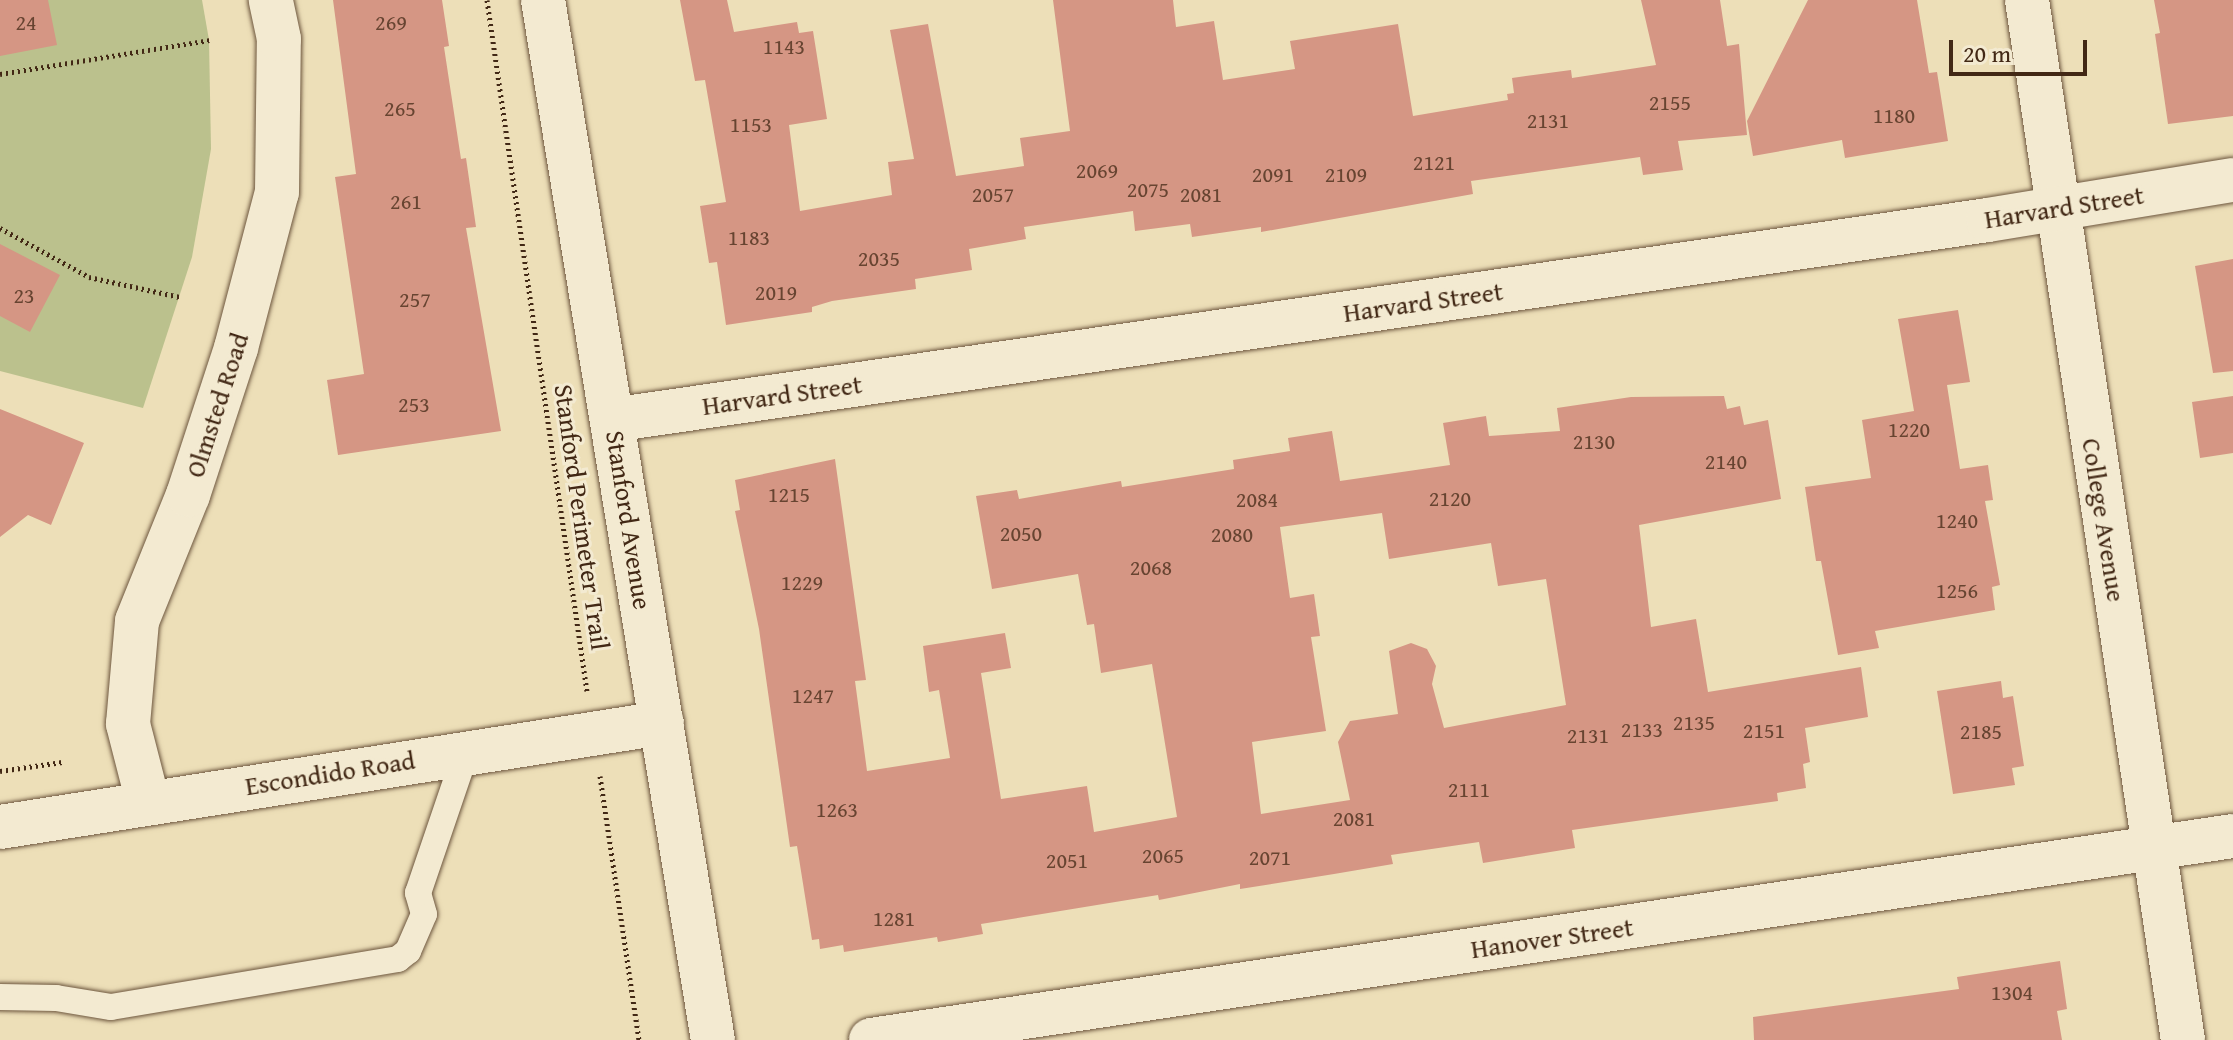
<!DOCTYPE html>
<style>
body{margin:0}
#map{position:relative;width:2233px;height:1040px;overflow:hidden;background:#eddfb8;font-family:"Gentium Book Plus",serif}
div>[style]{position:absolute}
.green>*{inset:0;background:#bbc18d}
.building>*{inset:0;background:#d59684}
.path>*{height:5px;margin-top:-2.5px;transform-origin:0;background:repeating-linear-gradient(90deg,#422815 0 2px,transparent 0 6px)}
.roads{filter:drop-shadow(0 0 2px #6d563e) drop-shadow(0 0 2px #6d563e)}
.service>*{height:26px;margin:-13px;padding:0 13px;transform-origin:13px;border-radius:13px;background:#f3ead1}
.minor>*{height:44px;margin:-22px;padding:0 22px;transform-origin:22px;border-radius:22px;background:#f3ead1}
.tertiary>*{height:44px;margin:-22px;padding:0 22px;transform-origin:22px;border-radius:22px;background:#f3ead1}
span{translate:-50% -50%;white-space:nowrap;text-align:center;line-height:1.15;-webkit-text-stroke:6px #f3ead1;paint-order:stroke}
.number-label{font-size:22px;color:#674431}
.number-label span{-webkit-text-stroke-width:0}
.street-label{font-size:26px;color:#422815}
.scale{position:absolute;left:1949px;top:40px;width:138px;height:36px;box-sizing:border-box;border:4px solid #422815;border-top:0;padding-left:10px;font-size:24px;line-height:28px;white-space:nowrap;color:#422815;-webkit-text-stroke:6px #f3ead1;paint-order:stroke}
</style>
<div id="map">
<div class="green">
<i style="clip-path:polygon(0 0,202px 0,209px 40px,211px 149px,192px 257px,143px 408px,0 371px)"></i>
</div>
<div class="building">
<i style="clip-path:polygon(0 0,48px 0,57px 45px,0 56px)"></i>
<i style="clip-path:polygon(333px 0,442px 0,449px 46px,444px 47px,461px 159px,466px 158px,476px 227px,466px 228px,501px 431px,338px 455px,327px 380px,364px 374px,335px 177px,356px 174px)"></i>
<i style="clip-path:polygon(680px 0,727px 0,734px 32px,797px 22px,799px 33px,813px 31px,827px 119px,789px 125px,800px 211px,892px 195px,888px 162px,914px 159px,890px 30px,928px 24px,956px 176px,1024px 166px,1020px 138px,1070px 131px,1053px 0,1173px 0,1176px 27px,1214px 21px,1223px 80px,1295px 69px,1290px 41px,1398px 24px,1413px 116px,1508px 100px,1507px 94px,1514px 93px,1512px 78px,1571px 70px,1572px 78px,1656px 65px,1641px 0,1720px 0,1727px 46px,1739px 44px,1747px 135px,1678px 141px,1683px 170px,1643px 175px,1640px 157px,1471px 181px,1473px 194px,1261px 232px,1261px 227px,1192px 237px,1190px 224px,1135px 231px,1133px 211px,1024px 227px,1026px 239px,969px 249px,972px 270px,915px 279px,916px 289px,832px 301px,812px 307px,812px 312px,726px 325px,717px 262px,709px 263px,700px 206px,726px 202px,705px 80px,695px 81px)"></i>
<i style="clip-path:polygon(1808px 0,1917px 0,1929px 73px,1937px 72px,1948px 141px,1845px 158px,1842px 140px,1753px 156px,1747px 121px)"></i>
<i style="clip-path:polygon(2154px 0,2233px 0,2233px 116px,2168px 124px,2155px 34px,2160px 33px)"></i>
<i style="clip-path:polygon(0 244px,60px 275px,30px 332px,0 316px)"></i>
<i style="clip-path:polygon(2233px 259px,2233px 371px,2213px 373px,2195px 266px)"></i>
<i style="clip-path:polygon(1958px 310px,1970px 382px,1947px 385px,1960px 469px,1988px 465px,1993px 500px,1985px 501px,2000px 585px,1992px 587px,1995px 610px,1875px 631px,1879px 648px,1838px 655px,1821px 561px,1816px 561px,1805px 487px,1871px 478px,1862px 420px,1914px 411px,1898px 319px)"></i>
<i style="clip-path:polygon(evenodd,1724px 396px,1727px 409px,1740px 406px,1744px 425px,1768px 420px,1781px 499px,1639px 525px,1651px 627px,1696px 619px,1708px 692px,1861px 667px,1868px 717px,1805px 728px,1810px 762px,1803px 764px,1806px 788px,1777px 793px,1778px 801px,1572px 830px,1575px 848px,1483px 863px,1479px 842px,1391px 855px,1393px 864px,1334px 874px,1240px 889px,1240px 884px,1159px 900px,1158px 895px,981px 924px,983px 934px,938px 942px,937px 937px,844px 952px,843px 945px,820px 949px,819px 939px,812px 940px,797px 846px,790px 847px,759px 629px,735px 511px,740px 510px,735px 480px,835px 459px,866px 680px,855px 681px,867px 771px,950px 758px,939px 690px,929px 692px,923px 646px,1005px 633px,1011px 668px,981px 673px,1001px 799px,1087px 786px,1094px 832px,1177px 817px,1152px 664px,1101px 673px,1094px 624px,1087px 625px,1078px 574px,992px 589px,976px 496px,1017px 490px,1019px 499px,1121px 481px,1122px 487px,1234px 469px,1233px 460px,1290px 451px,1288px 438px,1332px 431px,1340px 481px,1450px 465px,1443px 423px,1486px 416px,1489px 436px,1560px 431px,1557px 408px,1631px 397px,1724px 396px,1382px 513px,1389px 559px,1491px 543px,1498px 586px,1546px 579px,1566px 705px,1444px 728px,1432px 684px,1436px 666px,1427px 649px,1411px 643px,1389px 651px,1398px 714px,1350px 721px,1338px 742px,1350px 800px,1261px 814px,1252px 742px,1326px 731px,1311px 637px,1320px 636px,1314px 594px,1290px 598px,1280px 527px,1382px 513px)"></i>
<i style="clip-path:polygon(2233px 396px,2233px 453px,2200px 458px,2192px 402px)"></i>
<i style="clip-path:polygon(0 409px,84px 443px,51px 525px,28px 515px,0 537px)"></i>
<i style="clip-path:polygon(2001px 681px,2003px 698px,2013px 696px,2024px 766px,2012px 768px,2015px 785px,1953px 794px,1937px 691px)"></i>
<i style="clip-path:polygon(2060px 961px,2067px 1009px,2057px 1011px,2062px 1040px,1754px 1040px,1753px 1017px,1959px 989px,1957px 977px)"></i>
</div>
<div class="path">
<i style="left:487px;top:0;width:698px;rotate:81.77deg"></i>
<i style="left:0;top:74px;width:212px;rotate:-9.2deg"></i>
<i style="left:0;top:228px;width:102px;rotate:28.8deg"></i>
<i style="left:89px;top:277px;width:93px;rotate:12.4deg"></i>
<i style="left:0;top:771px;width:63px;rotate:-8.3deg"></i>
<i style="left:600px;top:776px;width:267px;rotate:81.6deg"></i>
</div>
<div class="roads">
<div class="service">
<i style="left:0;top:997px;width:56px;rotate:1deg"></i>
<i style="left:56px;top:998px;width:56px;rotate:9.3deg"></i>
<i style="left:111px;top:1007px;width:291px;rotate:-9.5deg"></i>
<i style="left:398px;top:959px;width:13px;rotate:-39deg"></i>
<i style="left:408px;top:951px;width:40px;rotate:-66.6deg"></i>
<i style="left:424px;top:914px;width:22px;rotate:-106deg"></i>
<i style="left:418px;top:893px;width:149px;rotate:-71.2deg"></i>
</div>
<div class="minor">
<i style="left:2027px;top:0;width:1052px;rotate:81.47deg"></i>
<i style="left:612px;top:420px;width:1390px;rotate:-8.27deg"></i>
<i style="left:1988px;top:220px;width:248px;rotate:-9.3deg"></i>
<i style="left:148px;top:802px;width:81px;rotate:-104.4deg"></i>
<i style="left:128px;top:724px;width:103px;rotate:-85deg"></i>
<i style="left:137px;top:621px;width:136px;rotate:-68deg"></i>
<i style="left:188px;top:495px;width:155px;rotate:-71.9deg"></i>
<i style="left:236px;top:348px;width:161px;rotate:-75.3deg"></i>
<i style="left:277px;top:192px;width:153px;rotate:-89.3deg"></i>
<i style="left:279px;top:39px;width:40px;rotate:-102deg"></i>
<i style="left:0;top:827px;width:670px;rotate:-8.93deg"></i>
<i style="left:871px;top:1040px;width:1377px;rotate:-8.52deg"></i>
</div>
<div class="tertiary">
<i style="left:543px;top:0;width:1054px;rotate:80.72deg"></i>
</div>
</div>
<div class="number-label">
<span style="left:26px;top:23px">24</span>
<span style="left:391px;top:23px">269</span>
<span style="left:784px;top:47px">1143</span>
<span style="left:1670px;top:103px">2155</span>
<span style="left:400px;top:109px">265</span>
<span style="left:1894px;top:116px">1180</span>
<span style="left:1548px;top:121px">2131</span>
<span style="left:751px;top:125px">1153</span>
<span style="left:1434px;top:163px">2121</span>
<span style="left:1097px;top:171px">2069</span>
<span style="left:1273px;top:175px">2091</span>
<span style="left:1346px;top:175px">2109</span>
<span style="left:1148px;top:190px">2075</span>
<span style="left:993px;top:195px">2057</span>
<span style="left:1201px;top:195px">2081</span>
<span style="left:406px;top:202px">261</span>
<span style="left:749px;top:238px">1183</span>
<span style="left:879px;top:259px">2035</span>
<span style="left:776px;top:293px">2019</span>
<span style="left:24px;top:296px">23</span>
<span style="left:415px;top:300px">257</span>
<span style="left:414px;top:405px">253</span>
<span style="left:1909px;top:430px">1220</span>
<span style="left:1594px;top:442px">2130</span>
<span style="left:1726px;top:462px">2140</span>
<span style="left:789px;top:495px">1215</span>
<span style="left:1450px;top:499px">2120</span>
<span style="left:1257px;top:500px">2084</span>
<span style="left:1957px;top:521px">1240</span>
<span style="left:1021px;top:534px">2050</span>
<span style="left:1232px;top:535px">2080</span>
<span style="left:1151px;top:568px">2068</span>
<span style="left:802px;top:583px">1229</span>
<span style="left:1957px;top:591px">1256</span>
<span style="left:813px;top:696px">1247</span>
<span style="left:1694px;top:723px">2135</span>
<span style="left:1642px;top:730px">2133</span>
<span style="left:1764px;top:731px">2151</span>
<span style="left:1981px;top:732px">2185</span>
<span style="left:1588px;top:736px">2131</span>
<span style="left:1469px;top:790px">2111</span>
<span style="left:837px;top:810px">1263</span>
<span style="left:1354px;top:819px">2081</span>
<span style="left:1163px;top:856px">2065</span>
<span style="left:1270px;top:858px">2071</span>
<span style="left:1067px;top:861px">2051</span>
<span style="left:894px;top:919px">1281</span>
<span style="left:2012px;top:993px">1304</span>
</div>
<div class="street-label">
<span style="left:2064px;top:207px;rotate:-9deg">Harvard Street</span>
<span style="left:1423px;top:302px;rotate:-8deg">Harvard Street</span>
<span style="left:782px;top:395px;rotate:-8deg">Harvard Street</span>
<span style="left:217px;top:405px;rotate:-72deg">Olmsted Road</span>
<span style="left:582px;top:517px;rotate:82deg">Stanford Perimeter Trail</span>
<span style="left:629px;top:520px;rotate:81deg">Stanford Avenue</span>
<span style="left:2104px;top:520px;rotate:81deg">College Avenue</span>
<span style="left:330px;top:773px;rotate:-9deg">Escondido Road</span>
<span style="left:1552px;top:938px;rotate:-8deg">Hanover Street</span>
</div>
<div class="scale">20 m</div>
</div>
